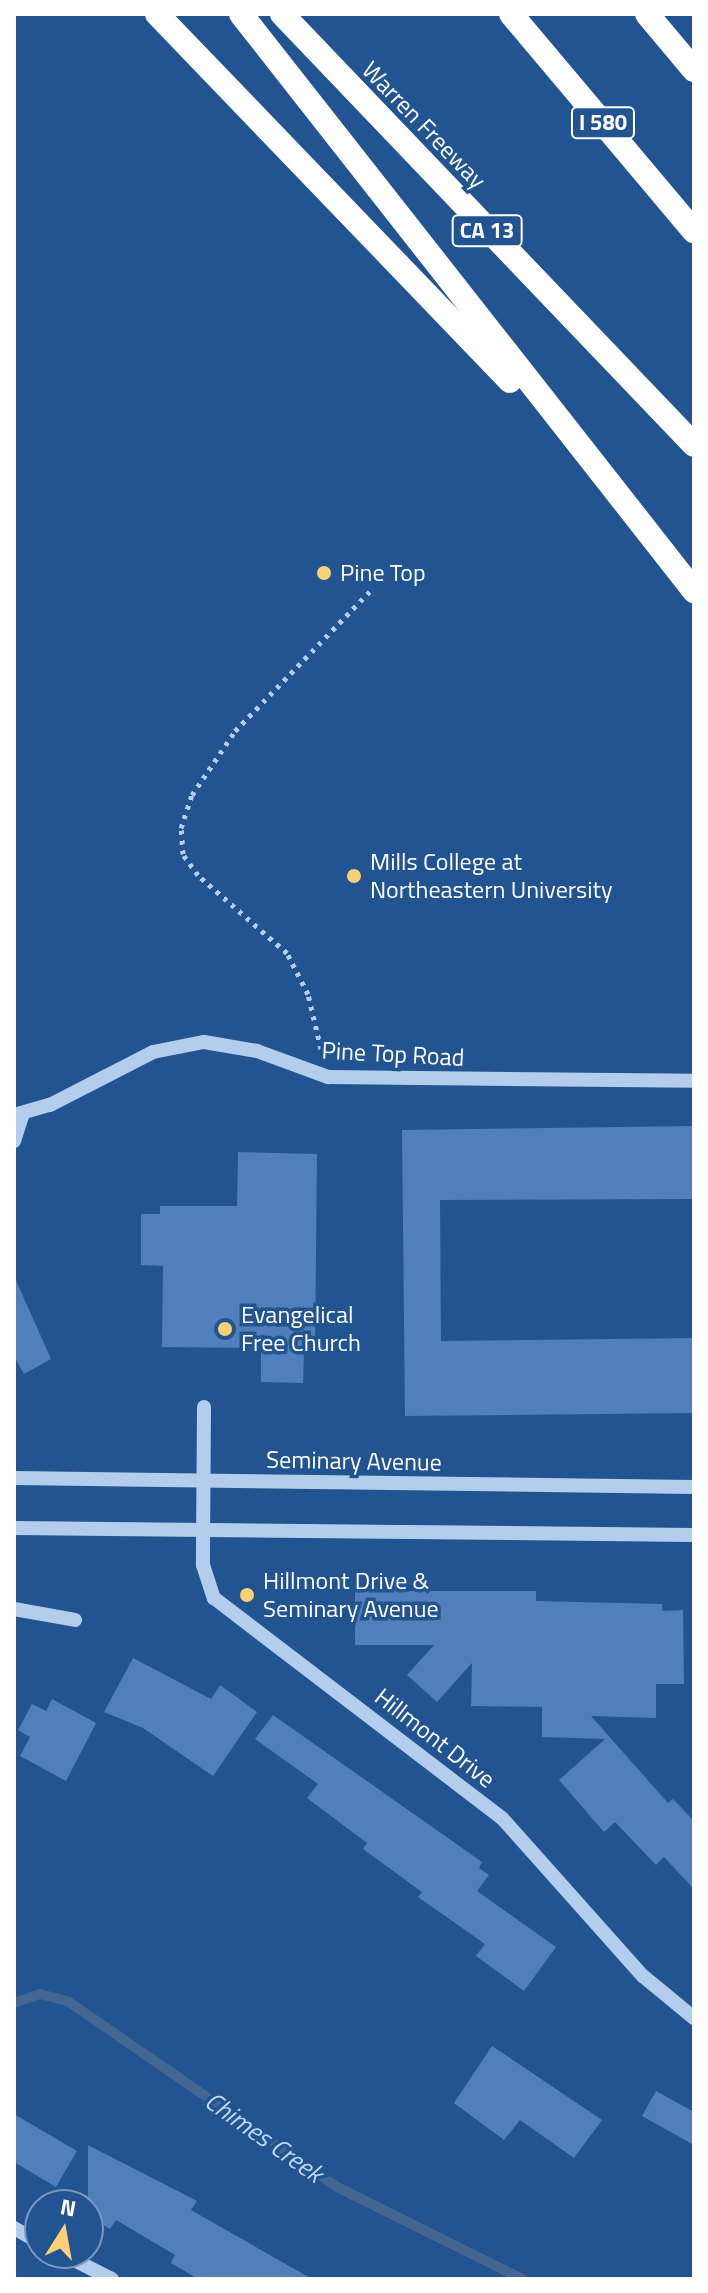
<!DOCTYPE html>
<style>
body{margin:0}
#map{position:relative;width:708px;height:2293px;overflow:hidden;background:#225491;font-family:"Titillium Web",sans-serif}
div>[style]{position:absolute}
.stream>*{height:10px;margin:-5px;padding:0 5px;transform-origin:5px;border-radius:5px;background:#436792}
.building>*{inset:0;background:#4f80b9}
.path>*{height:5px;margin-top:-2.5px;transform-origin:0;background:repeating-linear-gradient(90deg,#b3ceed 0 4px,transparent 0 10px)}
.minor>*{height:14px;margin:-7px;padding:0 7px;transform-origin:7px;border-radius:7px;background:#b3ceed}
.highway>*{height:24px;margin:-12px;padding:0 12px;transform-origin:12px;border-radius:12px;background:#fff}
.dots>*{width:22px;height:22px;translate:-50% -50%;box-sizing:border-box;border:4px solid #225491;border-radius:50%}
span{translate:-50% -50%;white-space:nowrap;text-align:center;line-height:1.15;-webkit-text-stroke:7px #225491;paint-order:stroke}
.shield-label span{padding:2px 6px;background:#225491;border:2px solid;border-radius:6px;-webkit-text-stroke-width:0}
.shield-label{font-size:22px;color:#fff;font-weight:700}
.street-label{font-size:24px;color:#fff}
.poi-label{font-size:24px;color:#fff}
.left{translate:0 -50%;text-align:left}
.water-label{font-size:26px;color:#bfd8f4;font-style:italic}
.frame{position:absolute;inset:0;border:16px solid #fff;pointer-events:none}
.north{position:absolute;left:24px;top:2189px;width:80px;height:80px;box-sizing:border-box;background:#225491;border:2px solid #7a98bd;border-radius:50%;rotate:11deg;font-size:22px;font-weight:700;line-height:32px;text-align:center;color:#fff}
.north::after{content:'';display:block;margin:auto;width:28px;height:36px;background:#f9d075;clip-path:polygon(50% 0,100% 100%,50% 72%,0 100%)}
</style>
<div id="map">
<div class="stream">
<i style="left:14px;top:2003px;width:28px;rotate:-19deg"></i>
<i style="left:40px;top:1994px;width:30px;rotate:15deg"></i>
<i style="left:69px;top:2002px;width:328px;rotate:34.6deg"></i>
<i style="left:339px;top:2188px;width:204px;rotate:26.4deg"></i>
</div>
<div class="building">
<i style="clip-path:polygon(694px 1126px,694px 1199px,440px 1200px,441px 1341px,694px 1338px,694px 1413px,405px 1416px,402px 1130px)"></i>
<i style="clip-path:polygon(238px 1152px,317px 1154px,315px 1353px,304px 1353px,303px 1383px,261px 1382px,261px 1348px,162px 1347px,163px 1266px,141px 1265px,141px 1214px,160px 1214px,160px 1206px,237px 1206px)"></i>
<i style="clip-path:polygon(14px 1276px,51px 1359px,24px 1374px,14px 1356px)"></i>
<i style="clip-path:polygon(355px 1591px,536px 1591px,536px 1601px,662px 1604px,662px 1611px,683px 1610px,684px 1684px,656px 1684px,656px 1718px,591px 1716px,668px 1803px,673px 1799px,694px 1821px,694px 1889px,664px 1857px,656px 1865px,615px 1822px,604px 1832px,559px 1780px,605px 1739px,542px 1737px,542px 1707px,471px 1706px,472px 1663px,437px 1702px,407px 1675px,434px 1645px,355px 1645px)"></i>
<i style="clip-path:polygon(133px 1658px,211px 1699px,220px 1685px,257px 1712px,213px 1776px,143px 1728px,104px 1712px)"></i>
<i style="clip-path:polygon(52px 1699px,96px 1723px,66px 1781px,20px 1756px,30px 1737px,18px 1730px,32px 1704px,46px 1711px)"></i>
<i style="clip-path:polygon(273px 1715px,482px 1862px,479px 1868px,489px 1875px,477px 1891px,556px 1947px,524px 1991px,476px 1956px,485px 1944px,418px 1897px,422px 1892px,363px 1849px,367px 1843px,307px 1798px,318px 1784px,255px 1739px)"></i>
<i style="clip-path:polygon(492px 2046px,602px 2120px,574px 2158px,520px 2120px,504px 2140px,454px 2103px)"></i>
<i style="clip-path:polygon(656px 2091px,694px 2112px,694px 2145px,642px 2116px)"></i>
<i style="clip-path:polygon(14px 2114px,77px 2151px,56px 2187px,14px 2162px)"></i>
<i style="clip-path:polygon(88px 2145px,197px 2201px,191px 2210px,312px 2279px,198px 2279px,171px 2263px,175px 2255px,116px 2220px,110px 2229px,88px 2216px)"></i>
</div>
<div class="path">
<i style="left:321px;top:1049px;width:57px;rotate:-103.3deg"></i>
<i style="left:308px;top:994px;width:46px;rotate:-117.1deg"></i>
<i style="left:287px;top:953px;width:118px;rotate:-138.8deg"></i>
<i style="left:198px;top:875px;width:26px;rotate:-126deg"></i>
<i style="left:183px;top:854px;width:26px;rotate:-94deg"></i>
<i style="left:181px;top:828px;width:35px;rotate:-72deg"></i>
<i style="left:192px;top:795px;width:77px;rotate:-56.1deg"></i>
<i style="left:235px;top:731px;width:197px;rotate:-46deg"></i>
</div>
<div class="minor">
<i style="left:14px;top:1115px;width:37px;rotate:-16deg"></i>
<i style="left:50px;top:1105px;width:116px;rotate:-27.2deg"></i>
<i style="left:153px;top:1052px;width:52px;rotate:-11.1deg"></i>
<i style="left:204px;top:1042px;width:54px;rotate:9.6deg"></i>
<i style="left:257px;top:1051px;width:76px;rotate:20.1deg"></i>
<i style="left:328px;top:1077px;width:366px;rotate:0.6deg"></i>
<i style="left:14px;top:1141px;width:28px;rotate:-72deg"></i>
<i style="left:204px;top:1407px;width:158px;rotate:90.4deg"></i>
<i style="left:203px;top:1565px;width:35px;rotate:72deg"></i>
<i style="left:214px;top:1598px;width:362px;rotate:37.4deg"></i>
<i style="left:502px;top:1818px;width:212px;rotate:48.3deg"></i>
<i style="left:643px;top:1976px;width:66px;rotate:39.5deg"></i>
<i style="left:14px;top:1478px;width:680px;rotate:0.76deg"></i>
<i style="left:14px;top:1528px;width:680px;rotate:0.59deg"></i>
<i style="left:14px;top:1609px;width:62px;rotate:10.2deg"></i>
<i style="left:14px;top:2228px;width:30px;rotate:30deg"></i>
<i style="left:60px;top:2253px;width:58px;rotate:26.6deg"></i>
</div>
<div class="highway">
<i style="left:157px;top:14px;width:509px;rotate:46.11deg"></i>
<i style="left:241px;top:14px;width:734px;rotate:51.86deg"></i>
<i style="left:282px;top:14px;width:596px;rotate:46.29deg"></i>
<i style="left:511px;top:14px;width:284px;rotate:49.9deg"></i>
<i style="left:647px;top:14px;width:73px;rotate:50deg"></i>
</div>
<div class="dots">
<i style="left:324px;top:573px;background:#f9d075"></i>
<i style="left:354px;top:876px;background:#f9d075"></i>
<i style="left:225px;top:1329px;background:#f9d075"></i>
<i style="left:247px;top:1595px;background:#f9d075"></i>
</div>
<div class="shield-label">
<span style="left:603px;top:123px">I 580</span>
<span style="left:487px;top:231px">CA 13</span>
</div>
<div class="street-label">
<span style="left:424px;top:125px;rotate:46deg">Warren Freeway</span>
<span style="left:393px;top:1054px;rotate:3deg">Pine Top Road</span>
<span style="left:354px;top:1461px;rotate:1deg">Seminary Avenue</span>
<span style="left:435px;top:1738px;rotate:38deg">Hillmont Drive</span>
</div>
<div class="poi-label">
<span class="left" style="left:340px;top:573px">Pine Top</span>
<span class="left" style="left:370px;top:876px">Mills College at<br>Northeastern University</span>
<span class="left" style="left:241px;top:1329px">Evangelical<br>Free Church</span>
<span class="left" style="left:263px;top:1595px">Hillmont Drive &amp;<br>Seminary Avenue</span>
</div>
<div class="water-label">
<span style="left:264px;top:2137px;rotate:35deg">Chimes Creek</span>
</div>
<div class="frame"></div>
<div class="north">N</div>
</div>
